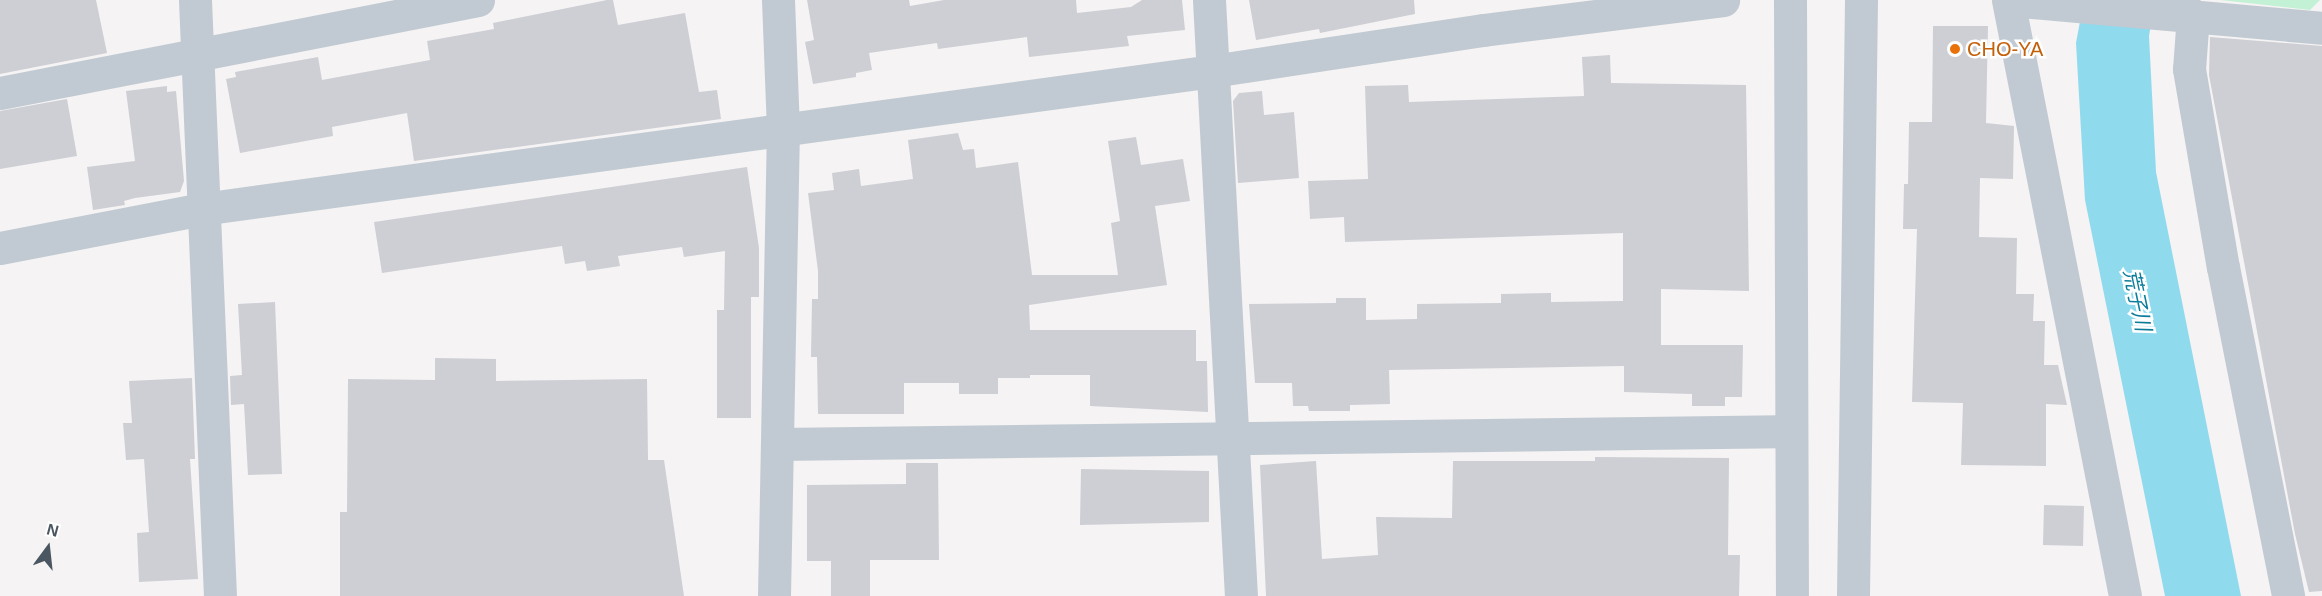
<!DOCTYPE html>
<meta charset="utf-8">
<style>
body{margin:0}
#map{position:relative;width:2322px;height:596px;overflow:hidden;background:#f5f3f3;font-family:Arial,"Noto Sans JP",sans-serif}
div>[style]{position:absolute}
.green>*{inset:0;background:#c3f1d5}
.water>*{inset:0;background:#90daee}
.building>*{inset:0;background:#cdcfd5}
.minor>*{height:33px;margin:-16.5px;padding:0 16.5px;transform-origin:16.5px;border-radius:16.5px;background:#c1cad2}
.tertiary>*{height:33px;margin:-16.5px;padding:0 16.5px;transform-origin:16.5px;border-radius:16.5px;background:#c1cad2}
.dots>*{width:16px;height:16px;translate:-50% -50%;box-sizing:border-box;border:3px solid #fff;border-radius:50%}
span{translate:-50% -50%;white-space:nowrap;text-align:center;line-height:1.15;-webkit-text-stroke:5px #fff;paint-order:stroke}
.food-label{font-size:20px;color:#c56008}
.left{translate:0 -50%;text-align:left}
.water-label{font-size:21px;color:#0c7c9b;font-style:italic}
.north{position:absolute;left:18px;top:518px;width:60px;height:60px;-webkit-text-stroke:4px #fff;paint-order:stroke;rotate:15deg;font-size:16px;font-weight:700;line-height:24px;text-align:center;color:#4a5661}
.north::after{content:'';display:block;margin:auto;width:21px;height:27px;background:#4a5661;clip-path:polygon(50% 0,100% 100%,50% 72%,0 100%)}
</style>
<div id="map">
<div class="green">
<i style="clip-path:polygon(2221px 0,2320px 0,2310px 10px)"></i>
</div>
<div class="water">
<i style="clip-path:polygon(2084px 0,2155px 0,2149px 36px,2156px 172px,2241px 596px,2165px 596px,2085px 200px,2076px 43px)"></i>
</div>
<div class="building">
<i style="clip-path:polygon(0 0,96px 0,107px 53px,0 74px)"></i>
<i style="clip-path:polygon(607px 0,613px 0,618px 25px,685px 13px,699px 92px,717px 90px,721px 119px,414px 161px,407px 113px,332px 127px,333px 136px,240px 153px,226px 79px,236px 77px,235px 72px,318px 57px,322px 80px,430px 60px,427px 41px,494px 29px,493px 23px)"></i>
<i style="clip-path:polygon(807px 0,909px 0,910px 6px,944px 0,1076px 0,1077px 13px,1131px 7px,1142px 0,1182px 0,1185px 30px,1127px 36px,1129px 46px,1029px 57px,1027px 37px,938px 49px,937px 43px,869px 53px,872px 70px,856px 73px,856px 77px,813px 84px,805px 42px,814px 40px)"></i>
<i style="clip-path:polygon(1249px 0,1414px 0,1415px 14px,1320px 33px,1319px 29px,1256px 40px)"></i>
<i style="clip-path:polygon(1933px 26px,1988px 26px,1986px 123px,2014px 126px,2013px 179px,1980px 178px,1979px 237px,2017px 238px,2016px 294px,2034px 294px,2033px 321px,2045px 321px,2044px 365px,2058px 365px,2067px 405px,2046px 404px,2046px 466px,1961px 465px,1963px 403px,1912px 402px,1917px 229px,1903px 229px,1904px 184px,1908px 184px,1909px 122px,1932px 122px)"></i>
<i style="clip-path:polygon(2210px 37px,2322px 46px,2322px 591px,2309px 592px,2295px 534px,2209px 75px)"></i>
<i style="clip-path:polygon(1610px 55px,1611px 83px,1746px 85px,1749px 291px,1661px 289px,1661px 345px,1743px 345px,1742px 397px,1725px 397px,1725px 406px,1692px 406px,1692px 394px,1624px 392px,1624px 366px,1389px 370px,1390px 404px,1350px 405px,1350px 411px,1309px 411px,1308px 406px,1293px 406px,1292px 383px,1255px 383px,1249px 304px,1336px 303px,1336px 298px,1366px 298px,1366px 320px,1417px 319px,1417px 304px,1501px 303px,1501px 294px,1551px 293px,1551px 302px,1623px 301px,1623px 233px,1345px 242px,1344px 217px,1310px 219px,1308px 181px,1368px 179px,1365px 86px,1408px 85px,1409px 102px,1584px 96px,1582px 57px)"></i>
<i style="clip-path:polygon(167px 86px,167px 92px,176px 91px,184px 181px,180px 192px,135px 198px,124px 201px,125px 205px,93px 210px,87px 167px,135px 161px,126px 91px)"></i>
<i style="clip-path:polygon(1262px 91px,1264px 115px,1294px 112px,1299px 178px,1238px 183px,1233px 101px,1239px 93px)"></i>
<i style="clip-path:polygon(67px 99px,77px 156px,0 169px,0 111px)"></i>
<i style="clip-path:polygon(958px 133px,963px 150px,974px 149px,976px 168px,1018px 162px,1032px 275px,1118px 275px,1111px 223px,1120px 221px,1108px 141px,1136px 137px,1141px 165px,1183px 159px,1190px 201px,1155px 206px,1167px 285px,1029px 305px,1030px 330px,1196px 330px,1196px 361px,1207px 361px,1208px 412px,1090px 406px,1090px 375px,1030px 375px,1030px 378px,998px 378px,998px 394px,959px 394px,959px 383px,904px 383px,904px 414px,818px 414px,817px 357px,811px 357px,812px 299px,818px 299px,818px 271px,808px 193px,834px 190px,832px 173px,859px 169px,861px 186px,913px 179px,908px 140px)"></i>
<i style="clip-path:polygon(747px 167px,759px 248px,759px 297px,751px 297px,751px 418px,717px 418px,717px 310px,724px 310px,725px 251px,684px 257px,682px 247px,618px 256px,620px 266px,587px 271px,585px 261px,565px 264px,562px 246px,382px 273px,374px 222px)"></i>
<i style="clip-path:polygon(275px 302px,282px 474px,248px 475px,244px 404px,231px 405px,230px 376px,242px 375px,238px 304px)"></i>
<i style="clip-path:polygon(435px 358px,496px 359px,496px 381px,647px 379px,648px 460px,664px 460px,684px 596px,340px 596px,340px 512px,347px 512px,348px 379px,435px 380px)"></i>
<i style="clip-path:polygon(192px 378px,195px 459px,190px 459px,198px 579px,139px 582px,137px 533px,149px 532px,144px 459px,126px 460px,123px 423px,132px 423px,129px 381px)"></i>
<i style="clip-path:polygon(1595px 457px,1729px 458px,1728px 555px,1740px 555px,1739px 596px,1266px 596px,1260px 465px,1316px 461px,1322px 559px,1378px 555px,1376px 517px,1452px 518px,1453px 461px,1595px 461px)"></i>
<i style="clip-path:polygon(906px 463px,938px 463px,939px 560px,870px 560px,870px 596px,831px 596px,831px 561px,807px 561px,807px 485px,906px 484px)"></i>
<i style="clip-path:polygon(1081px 469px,1209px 471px,1209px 522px,1080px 525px)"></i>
<i style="clip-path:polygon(2044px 505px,2084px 506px,2083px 546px,2043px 545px)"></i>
</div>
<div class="minor">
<i style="left:195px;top:0;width:597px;rotate:87.6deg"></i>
<i style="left:1209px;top:0;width:597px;rotate:86.93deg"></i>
<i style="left:2008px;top:0;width:607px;rotate:78.89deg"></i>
<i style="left:2010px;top:0;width:313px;rotate:5.1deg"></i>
<i style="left:2193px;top:15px;width:54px;rotate:94.2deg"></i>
<i style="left:2189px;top:69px;width:201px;rotate:80.3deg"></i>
<i style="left:2223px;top:267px;width:335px;rotate:78.8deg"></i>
<i style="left:0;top:93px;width:487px;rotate:-11deg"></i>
<i style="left:0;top:248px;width:206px;rotate:-10.9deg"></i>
<i style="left:202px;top:209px;width:1019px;rotate:-7.78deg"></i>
<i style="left:1212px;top:71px;width:274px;rotate:-8.6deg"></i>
<i style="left:1483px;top:30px;width:242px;rotate:-7.1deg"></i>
<i style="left:777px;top:444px;width:1014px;rotate:-0.73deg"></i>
</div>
<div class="tertiary">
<i style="left:1790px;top:0;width:596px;rotate:89.81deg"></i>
<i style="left:774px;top:596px;width:466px;rotate:-88.9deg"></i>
<i style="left:783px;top:130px;width:130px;rotate:-92.2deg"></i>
<i style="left:1853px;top:596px;width:596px;rotate:-89.23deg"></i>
</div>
<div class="dots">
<i style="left:1955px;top:49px;background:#e8710a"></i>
</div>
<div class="food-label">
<span class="left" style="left:1967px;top:49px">CHO-YA</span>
</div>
<div class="water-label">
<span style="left:2137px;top:300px;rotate:78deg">荒子川</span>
</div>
<div class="north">N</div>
</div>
